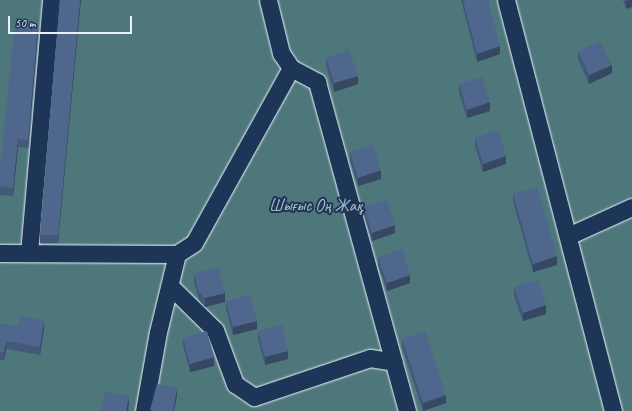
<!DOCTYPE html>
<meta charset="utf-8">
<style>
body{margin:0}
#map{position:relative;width:632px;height:411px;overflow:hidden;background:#1d3557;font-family:Caveat,sans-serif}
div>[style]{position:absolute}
.green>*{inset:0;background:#4e777b}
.roads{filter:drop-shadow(0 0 1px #e8f1f8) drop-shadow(0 0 1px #e8f1f8)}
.minor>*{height:17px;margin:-8.5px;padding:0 8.5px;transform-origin:8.5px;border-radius:8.5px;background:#1d3557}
.wall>*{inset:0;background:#445979}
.shaded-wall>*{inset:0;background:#374863}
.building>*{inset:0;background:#4f678d}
span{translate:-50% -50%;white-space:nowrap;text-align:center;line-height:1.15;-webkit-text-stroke:4px #1d3557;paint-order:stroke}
.park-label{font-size:17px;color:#aac0c6}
.scale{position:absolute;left:8px;top:16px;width:124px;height:18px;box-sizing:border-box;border:2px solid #e8f1f8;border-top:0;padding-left:5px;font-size:12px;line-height:14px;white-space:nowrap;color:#e8f1f8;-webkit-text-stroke:3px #1d3557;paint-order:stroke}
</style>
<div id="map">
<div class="green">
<i style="clip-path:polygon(0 0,632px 0,632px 411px,0 411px)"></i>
</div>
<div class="roads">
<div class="minor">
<i style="left:268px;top:0;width:55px;rotate:76.2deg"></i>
<i style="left:281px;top:53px;width:18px;rotate:56deg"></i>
<i style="left:291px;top:68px;width:30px;rotate:28deg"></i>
<i style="left:317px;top:82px;width:341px;rotate:74.7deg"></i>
<i style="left:506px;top:0;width:425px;rotate:75.4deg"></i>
<i style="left:568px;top:236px;width:70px;rotate:-24.4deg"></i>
<i style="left:0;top:253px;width:177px;rotate:0.3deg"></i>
<i style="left:177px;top:254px;width:20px;rotate:-33deg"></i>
<i style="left:194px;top:243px;width:200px;rotate:-61deg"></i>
<i style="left:29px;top:253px;width:254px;rotate:-85deg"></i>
<i style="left:170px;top:286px;width:63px;rotate:44.4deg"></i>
<i style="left:215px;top:330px;width:58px;rotate:69.7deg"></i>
<i style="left:235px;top:384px;width:23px;rotate:34deg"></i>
<i style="left:254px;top:397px;width:122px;rotate:-18.6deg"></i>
<i style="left:370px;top:358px;width:24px;rotate:9deg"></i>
<i style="left:144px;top:411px;width:80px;rotate:-80deg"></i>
<i style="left:158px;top:332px;width:80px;rotate:-76.3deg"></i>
</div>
</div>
<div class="wall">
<i style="clip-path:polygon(60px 0,58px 243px,40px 243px,40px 235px)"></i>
<i style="clip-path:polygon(461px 0,488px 0,500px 54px,477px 62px)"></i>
<i style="clip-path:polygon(623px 0,632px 0,626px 9px)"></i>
<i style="clip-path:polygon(38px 33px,28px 148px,18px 147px,13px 196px,0 195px,0 159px,1px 160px)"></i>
<i style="clip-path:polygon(578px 51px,612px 73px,589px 84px,578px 59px)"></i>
<i style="clip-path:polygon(326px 58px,358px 84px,334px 92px,326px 66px)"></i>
<i style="clip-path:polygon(459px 84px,490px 111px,467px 118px,459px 93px)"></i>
<i style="clip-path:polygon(475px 138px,506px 164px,483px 172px,475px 146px)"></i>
<i style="clip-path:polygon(350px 152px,381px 179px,358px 186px,350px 161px)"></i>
<i style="clip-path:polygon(513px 194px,557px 265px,533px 272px,513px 202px)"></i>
<i style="clip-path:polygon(364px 207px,395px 233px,372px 241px,364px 215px)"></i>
<i style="clip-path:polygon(378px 257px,410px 283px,387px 291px,378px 265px)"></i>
<i style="clip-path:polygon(194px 274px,225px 302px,205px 307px,199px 300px,194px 282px)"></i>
<i style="clip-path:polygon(514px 287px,546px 314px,523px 321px,514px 296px)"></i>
<i style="clip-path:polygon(226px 301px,257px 329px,233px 335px,226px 309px)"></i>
<i style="clip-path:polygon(0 324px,18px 327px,44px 328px,40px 355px,6px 349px,4px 360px,0 360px)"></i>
<i style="clip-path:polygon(258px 331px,288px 359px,265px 365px,258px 339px)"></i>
<i style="clip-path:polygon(183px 338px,214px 366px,190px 372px,183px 346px)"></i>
<i style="clip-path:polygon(402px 339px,446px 403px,423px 411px,402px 347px)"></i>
</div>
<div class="shaded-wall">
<i style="clip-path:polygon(80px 0,81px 0,58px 243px,58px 235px)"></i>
<i style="clip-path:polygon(629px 0,632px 0,632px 7px,626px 9px,626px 1px)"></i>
<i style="clip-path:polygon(38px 24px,38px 33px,28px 148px,28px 140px)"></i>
<i style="clip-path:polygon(500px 46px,500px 54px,477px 62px,477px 54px)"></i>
<i style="clip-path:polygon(612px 65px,612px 73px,589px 84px,589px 75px)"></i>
<i style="clip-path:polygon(358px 76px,358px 84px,334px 92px,334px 83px)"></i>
<i style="clip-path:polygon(490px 102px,490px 111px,467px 118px,467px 110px)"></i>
<i style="clip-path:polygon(18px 139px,18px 147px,13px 196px,13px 188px)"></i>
<i style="clip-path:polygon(506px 156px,506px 164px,483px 172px,483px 164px)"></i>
<i style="clip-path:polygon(381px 170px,381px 179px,358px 186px,358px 178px)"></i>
<i style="clip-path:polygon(395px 225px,395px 233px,372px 241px,372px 233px)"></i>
<i style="clip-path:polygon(557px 256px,557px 265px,533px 272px,533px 264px)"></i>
<i style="clip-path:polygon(410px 275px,410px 283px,387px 291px,387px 283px)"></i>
<i style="clip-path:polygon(225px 293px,225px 302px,205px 307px,205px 298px)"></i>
<i style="clip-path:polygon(546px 305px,546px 314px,523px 321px,523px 313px)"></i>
<i style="clip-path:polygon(44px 320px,44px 328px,40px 355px,40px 347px)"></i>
<i style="clip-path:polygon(257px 321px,257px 329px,233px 335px,233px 327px)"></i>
<i style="clip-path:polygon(6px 341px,6px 349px,4px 360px,4px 352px)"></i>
<i style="clip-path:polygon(288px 351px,288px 359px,265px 365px,265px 357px)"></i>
<i style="clip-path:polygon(214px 357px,214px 366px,190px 372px,190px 364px)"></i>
<i style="clip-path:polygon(177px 388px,177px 396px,174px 411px,173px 411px)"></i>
<i style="clip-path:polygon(446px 395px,446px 403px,423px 411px,423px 403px)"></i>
<i style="clip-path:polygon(129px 396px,129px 404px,128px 411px,126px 411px)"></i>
</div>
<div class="building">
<i style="clip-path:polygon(60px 0,80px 0,58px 235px,40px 235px)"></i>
<i style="clip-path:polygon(463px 0,488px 0,500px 46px,477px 54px)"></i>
<i style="clip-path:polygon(15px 21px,38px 24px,28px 140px,18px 139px,13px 188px,0 186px,0 159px,1px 160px)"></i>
<i style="clip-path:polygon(600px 41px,612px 65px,589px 75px,578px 51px)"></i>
<i style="clip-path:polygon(349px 50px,358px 76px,334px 83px,326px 58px)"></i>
<i style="clip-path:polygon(482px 77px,490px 102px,467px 110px,459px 84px)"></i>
<i style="clip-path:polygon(498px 130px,506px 156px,483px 164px,475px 138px)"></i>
<i style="clip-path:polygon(373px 145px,381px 170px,358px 178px,350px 152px)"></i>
<i style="clip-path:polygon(537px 187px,557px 256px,533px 264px,513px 194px)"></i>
<i style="clip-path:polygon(387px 200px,395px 225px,372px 233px,364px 207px)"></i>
<i style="clip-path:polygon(402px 249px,410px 275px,387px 283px,378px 257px)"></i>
<i style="clip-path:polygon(218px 267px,225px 293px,205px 298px,199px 292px,194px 274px)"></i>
<i style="clip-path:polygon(538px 280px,546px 305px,523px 313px,514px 287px)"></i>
<i style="clip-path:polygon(250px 295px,257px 321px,233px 327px,226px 301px)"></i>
<i style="clip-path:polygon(20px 316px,44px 320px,40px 347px,6px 341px,4px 352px,0 352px,0 324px,18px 327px)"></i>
<i style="clip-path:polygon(282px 325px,288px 351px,265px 357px,258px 331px)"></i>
<i style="clip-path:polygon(207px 331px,214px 357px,190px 364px,183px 338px)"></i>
<i style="clip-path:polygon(425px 331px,446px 395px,423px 403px,402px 339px)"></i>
<i style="clip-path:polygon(157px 384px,177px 388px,173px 411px,154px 411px,150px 410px)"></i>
<i style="clip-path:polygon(105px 392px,129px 396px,126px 411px,101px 411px)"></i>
</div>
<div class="park-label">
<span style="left:316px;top:206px">Шығыс Оң Жақ</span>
</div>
<div class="scale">50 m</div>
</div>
